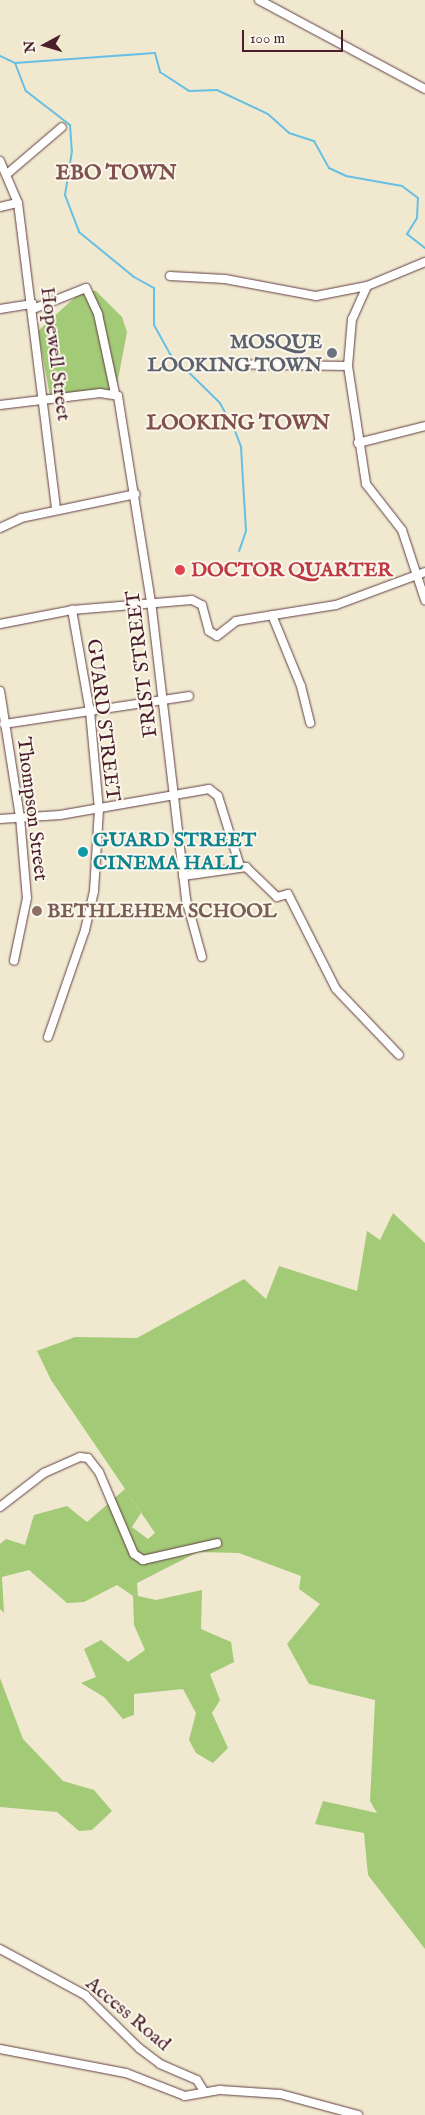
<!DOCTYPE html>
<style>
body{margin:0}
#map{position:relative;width:425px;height:2115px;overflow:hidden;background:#f0e9cf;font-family:"IM FELL English",serif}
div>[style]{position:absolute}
.green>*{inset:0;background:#a3ca76}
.stream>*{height:2px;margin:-1px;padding:0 1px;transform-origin:1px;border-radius:1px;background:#67bfe4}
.roads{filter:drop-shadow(0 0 1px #633d44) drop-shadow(0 0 1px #633d44)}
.minor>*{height:8px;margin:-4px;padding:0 4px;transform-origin:4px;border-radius:4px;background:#fff}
.dots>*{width:14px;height:14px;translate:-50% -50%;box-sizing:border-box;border:2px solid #fbf7ec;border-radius:50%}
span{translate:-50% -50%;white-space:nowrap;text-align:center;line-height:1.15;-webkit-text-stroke:4px #fbf7ec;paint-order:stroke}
.worship-label{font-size:20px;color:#5b616d;font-weight:700}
.right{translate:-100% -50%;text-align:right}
.street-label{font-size:20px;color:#4a1f2b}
.health-label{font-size:20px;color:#be3a42;font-weight:700}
.left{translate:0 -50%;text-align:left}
.culture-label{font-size:20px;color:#0d838f;font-weight:700}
.education-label{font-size:20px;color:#785e54;font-weight:700}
.neighbourhood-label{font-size:21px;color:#80504d;font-weight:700}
.north{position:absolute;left:20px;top:20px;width:50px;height:50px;-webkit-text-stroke:4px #fbf7ec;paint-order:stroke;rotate:264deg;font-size:14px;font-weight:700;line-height:20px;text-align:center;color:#4a1f2b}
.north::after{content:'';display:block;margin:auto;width:18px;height:22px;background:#4a1f2b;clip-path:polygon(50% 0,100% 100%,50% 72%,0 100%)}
.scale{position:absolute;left:242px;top:30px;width:101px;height:22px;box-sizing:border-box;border:2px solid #4a1f2b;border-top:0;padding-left:6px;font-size:15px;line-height:18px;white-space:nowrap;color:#4a1f2b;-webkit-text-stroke:4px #fbf7ec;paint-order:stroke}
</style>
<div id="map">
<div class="green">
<i style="clip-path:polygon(83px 290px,96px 291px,122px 317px,127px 332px,116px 390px,50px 396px,38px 331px)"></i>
<i style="clip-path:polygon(393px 1213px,425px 1243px,425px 1949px,368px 1875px,364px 1833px,315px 1824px,323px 1801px,377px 1813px,370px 1801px,375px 1700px,309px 1684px,287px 1644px,320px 1604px,299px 1589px,301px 1576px,239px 1553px,198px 1552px,137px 1583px,138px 1596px,156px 1600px,202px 1590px,201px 1629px,231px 1642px,234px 1662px,210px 1674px,220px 1700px,212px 1713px,228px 1748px,213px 1763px,196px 1753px,189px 1740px,196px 1713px,183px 1689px,134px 1694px,134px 1715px,123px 1719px,104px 1697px,81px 1683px,96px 1677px,84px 1649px,101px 1640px,128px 1662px,145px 1650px,134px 1625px,133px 1596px,117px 1585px,84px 1602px,67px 1603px,29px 1570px,2px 1577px,4px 1613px,0 1609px,0 1544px,6px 1539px,25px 1545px,34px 1515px,67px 1506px,87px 1522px,125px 1489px,141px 1513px,132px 1527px,148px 1539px,155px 1533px,51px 1380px,37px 1351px,75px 1337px,137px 1338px,244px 1279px,266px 1299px,279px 1266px,357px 1291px,367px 1231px,380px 1240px)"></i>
<i style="clip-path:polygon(0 1678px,23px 1739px,63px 1781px,94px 1790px,112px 1811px,92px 1830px,79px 1831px,57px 1812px,0 1807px)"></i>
</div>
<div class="stream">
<i style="left:0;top:56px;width:17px;rotate:25deg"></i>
<i style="left:15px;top:63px;width:140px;rotate:-4.1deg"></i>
<i style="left:155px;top:53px;width:20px;rotate:75deg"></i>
<i style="left:160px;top:72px;width:35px;rotate:33deg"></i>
<i style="left:189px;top:91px;width:28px;rotate:-2deg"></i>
<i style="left:217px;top:90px;width:56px;rotate:25.2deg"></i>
<i style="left:268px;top:114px;width:28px;rotate:42deg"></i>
<i style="left:289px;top:133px;width:26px;rotate:18deg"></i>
<i style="left:314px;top:141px;width:31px;rotate:61deg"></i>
<i style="left:329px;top:168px;width:19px;rotate:25deg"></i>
<i style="left:346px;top:176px;width:57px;rotate:10.1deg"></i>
<i style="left:402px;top:186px;width:20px;rotate:37deg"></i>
<i style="left:418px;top:198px;width:20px;rotate:93deg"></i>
<i style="left:417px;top:218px;width:19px;rotate:122deg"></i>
<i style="left:407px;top:234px;width:23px;rotate:38deg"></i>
<i style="left:15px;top:63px;width:30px;rotate:69deg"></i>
<i style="left:26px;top:91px;width:56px;rotate:37.7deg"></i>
<i style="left:70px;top:125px;width:26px;rotate:86deg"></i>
<i style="left:72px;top:151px;width:45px;rotate:99deg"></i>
<i style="left:65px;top:195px;width:40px;rotate:69deg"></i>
<i style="left:79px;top:232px;width:71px;rotate:39.3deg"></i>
<i style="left:134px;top:277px;width:23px;rotate:29deg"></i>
<i style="left:154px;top:288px;width:37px;rotate:90deg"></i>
<i style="left:154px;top:325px;width:33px;rotate:61deg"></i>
<i style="left:170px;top:354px;width:70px;rotate:44.4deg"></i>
<i style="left:220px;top:403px;width:32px;rotate:62deg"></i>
<i style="left:235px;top:431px;width:17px;rotate:69deg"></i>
<i style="left:241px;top:447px;width:84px;rotate:86.6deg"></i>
<i style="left:246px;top:531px;width:21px;rotate:109deg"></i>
</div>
<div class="roads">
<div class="minor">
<i style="left:259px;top:0;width:188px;rotate:28.2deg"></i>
<i style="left:0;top:161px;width:46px;rotate:66.8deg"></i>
<i style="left:18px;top:203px;width:309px;rotate:82.9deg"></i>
<i style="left:7px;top:174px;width:72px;rotate:-40.5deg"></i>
<i style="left:0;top:207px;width:18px;rotate:-13deg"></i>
<i style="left:425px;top:262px;width:63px;rotate:157.5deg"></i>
<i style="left:367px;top:286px;width:36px;rotate:114deg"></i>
<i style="left:352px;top:319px;width:47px;rotate:94.9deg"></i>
<i style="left:348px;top:366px;width:119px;rotate:81.3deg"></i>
<i style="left:366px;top:484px;width:58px;rotate:52deg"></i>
<i style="left:402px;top:530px;width:74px;rotate:71.8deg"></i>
<i style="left:170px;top:276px;width:55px;rotate:3.1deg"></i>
<i style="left:225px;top:279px;width:93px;rotate:10.6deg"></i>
<i style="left:316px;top:296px;width:52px;rotate:-11.1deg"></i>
<i style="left:0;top:309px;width:33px;rotate:-9deg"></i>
<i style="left:33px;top:309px;width:57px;rotate:-21.6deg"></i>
<i style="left:86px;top:288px;width:29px;rotate:65deg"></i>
<i style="left:98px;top:314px;width:81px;rotate:77.9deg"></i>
<i style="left:217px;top:364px;width:131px;rotate:0.9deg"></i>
<i style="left:0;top:405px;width:101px;rotate:-6.8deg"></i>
<i style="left:100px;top:393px;width:18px;rotate:9deg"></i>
<i style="left:118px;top:396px;width:208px;rotate:80.9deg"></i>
<i style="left:151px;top:601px;width:300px;rotate:83.3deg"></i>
<i style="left:186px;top:899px;width:60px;rotate:74.6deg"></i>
<i style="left:358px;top:443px;width:69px;rotate:-14.2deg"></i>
<i style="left:0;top:528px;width:23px;rotate:-25deg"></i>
<i style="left:21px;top:518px;width:117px;rotate:-11.8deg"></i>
<i style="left:272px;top:615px;width:77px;rotate:67.8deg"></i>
<i style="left:301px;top:686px;width:38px;rotate:76deg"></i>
<i style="left:0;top:624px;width:73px;rotate:-11deg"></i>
<i style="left:72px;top:610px;width:120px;rotate:-4.8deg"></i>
<i style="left:192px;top:600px;width:11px;rotate:27deg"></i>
<i style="left:202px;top:605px;width:27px;rotate:75deg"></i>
<i style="left:209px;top:631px;width:9px;rotate:32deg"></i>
<i style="left:217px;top:636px;width:24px;rotate:-38deg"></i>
<i style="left:236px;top:621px;width:101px;rotate:-9.1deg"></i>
<i style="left:336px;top:605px;width:95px;rotate:-20.3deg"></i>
<i style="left:0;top:691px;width:128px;rotate:81deg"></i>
<i style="left:20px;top:817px;width:81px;rotate:85.1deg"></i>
<i style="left:27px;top:898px;width:64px;rotate:101.7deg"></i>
<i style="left:4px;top:724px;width:187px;rotate:-8.6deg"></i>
<i style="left:0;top:819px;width:60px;rotate:-3.8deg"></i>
<i style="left:60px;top:815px;width:151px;rotate:-9.9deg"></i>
<i style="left:209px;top:789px;width:11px;rotate:38deg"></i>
<i style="left:218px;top:796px;width:73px;rotate:72.6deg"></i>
<i style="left:183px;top:876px;width:64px;rotate:-8.1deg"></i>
<i style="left:246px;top:867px;width:43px;rotate:44.1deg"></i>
<i style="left:277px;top:897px;width:11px;rotate:-15deg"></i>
<i style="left:288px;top:894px;width:106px;rotate:63.2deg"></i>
<i style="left:336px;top:989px;width:91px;rotate:46.3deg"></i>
<i style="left:48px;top:1037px;width:113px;rotate:-70.9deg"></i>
<i style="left:85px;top:930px;width:40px;rotate:-77deg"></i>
<i style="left:94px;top:891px;width:81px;rotate:-86.5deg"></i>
<i style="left:99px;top:810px;width:98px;rotate:-95.2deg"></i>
<i style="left:90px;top:712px;width:104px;rotate:-100deg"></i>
<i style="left:0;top:1507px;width:56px;rotate:-37.7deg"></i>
<i style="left:44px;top:1473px;width:39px;rotate:-24deg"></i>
<i style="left:80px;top:1457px;width:8px;rotate:7deg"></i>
<i style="left:88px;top:1458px;width:18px;rotate:52deg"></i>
<i style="left:99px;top:1472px;width:89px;rotate:66.9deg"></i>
<i style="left:134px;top:1554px;width:11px;rotate:34deg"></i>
<i style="left:143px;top:1560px;width:76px;rotate:-12.9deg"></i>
<i style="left:0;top:1949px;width:97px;rotate:28.4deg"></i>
<i style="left:85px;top:1995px;width:76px;rotate:44.5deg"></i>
<i style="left:139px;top:2048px;width:26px;rotate:37deg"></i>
<i style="left:160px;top:2064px;width:40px;rotate:23.4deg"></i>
<i style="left:197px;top:2080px;width:13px;rotate:58deg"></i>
<i style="left:0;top:2049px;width:128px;rotate:10.8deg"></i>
<i style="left:126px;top:2073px;width:63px;rotate:21.3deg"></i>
<i style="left:185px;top:2096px;width:36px;rotate:-10deg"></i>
<i style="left:220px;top:2090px;width:60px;rotate:3.8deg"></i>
<i style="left:280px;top:2094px;width:81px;rotate:15.1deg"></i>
</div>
</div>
<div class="dots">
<i style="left:332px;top:353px;background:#6b7280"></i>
<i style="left:180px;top:570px;background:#e0444e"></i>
<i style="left:83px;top:852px;background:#0f9aa8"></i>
<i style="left:37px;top:911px;background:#8d6e63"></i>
</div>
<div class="worship-label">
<span class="right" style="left:322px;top:354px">MOSQUE<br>LOOKING TOWN</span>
</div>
<div class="street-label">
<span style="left:55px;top:354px;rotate:83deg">Hopewell Street</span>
<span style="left:142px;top:664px;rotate:-97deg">FRIST STREET</span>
<span style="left:103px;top:720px;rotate:83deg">GUARD STREET</span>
<span style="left:32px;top:809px;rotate:83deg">Thompson Street</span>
<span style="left:128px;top:2014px;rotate:40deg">Access Road</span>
</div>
<div class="health-label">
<span class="left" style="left:191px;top:570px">DOCTOR QUARTER</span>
</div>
<div class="culture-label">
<span class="left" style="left:93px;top:852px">GUARD STREET<br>CINEMA HALL</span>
</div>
<div class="education-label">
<span class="left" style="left:47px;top:911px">BETHLEHEM SCHOOL</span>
</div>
<div class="neighbourhood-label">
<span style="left:116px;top:174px">EBO TOWN</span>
<span style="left:238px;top:424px">LOOKING TOWN</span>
</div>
<div class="north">N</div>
<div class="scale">100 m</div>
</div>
